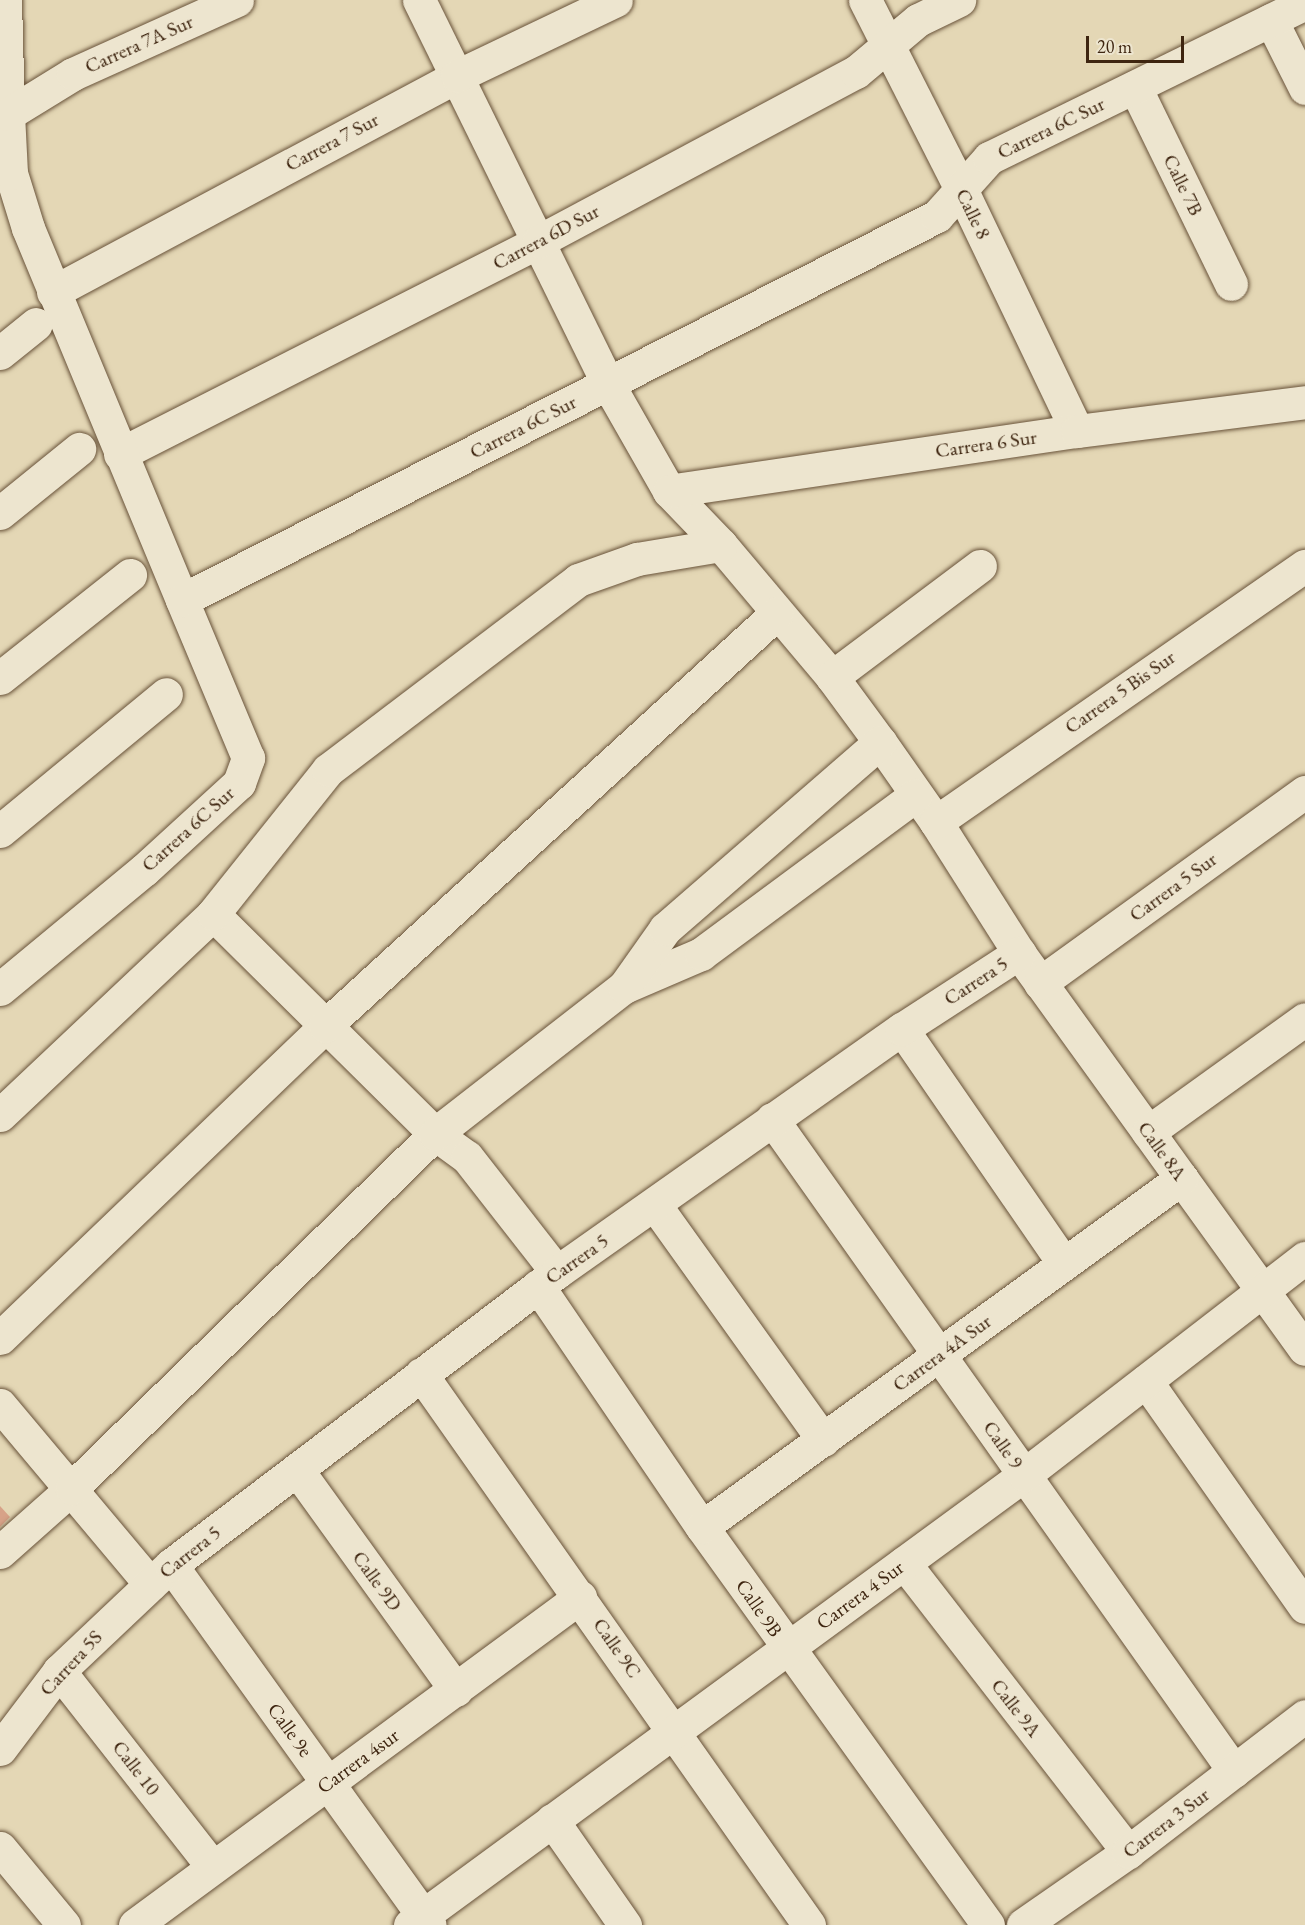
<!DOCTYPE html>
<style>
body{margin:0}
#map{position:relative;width:1305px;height:1925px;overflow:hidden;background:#e4d7b5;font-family:"EB Garamond",serif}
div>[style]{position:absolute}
.building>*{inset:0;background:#d7a288}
.roads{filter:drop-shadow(0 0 2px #685239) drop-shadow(0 0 2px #685239)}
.minor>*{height:33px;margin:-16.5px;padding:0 16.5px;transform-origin:16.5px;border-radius:16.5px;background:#ede5cf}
span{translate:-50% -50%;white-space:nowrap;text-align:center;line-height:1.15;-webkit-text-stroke:4.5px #ede5cf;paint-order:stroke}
.street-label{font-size:20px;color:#3e2510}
.scale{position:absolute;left:1086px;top:36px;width:98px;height:27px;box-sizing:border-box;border:3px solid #3e2510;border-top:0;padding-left:8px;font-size:18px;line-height:21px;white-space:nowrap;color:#3e2510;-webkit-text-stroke:4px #ede5cf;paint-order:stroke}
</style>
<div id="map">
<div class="building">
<i style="clip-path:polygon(0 1506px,10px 1517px,0 1527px)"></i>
</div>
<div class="roads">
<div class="minor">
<i style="left:5px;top:0;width:114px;rotate:88.5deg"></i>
<i style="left:419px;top:0;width:428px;rotate:63.8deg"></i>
<i style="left:608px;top:384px;width:123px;rotate:60.3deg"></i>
<i style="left:669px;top:491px;width:75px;rotate:46.1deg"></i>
<i style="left:721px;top:545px;width:172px;rotate:49.9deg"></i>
<i style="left:832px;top:677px;width:81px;rotate:53.6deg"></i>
<i style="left:880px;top:742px;width:98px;rotate:55deg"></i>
<i style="left:936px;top:822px;width:155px;rotate:57.6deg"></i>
<i style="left:1019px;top:953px;width:488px;rotate:54.2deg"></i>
<i style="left:865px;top:0;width:212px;rotate:63.1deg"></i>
<i style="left:961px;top:189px;width:268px;rotate:64.4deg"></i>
<i style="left:1271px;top:20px;width:76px;rotate:63.4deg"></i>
<i style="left:1135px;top:87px;width:219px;rotate:64deg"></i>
<i style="left:53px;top:292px;width:458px;rotate:-28.1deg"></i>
<i style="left:457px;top:76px;width:176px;rotate:-25.5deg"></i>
<i style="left:0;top:353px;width:46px;rotate:-38.9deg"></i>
<i style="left:120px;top:454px;width:470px;rotate:-26.9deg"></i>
<i style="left:539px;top:241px;width:359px;rotate:-28.1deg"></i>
<i style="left:856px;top:72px;width:81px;rotate:-40deg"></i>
<i style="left:918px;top:20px;width:46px;rotate:-26deg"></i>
<i style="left:669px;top:491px;width:412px;rotate:-8.4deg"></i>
<i style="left:1077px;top:431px;width:230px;rotate:-7.2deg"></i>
<i style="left:0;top:513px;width:102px;rotate:-39deg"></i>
<i style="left:182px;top:600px;width:403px;rotate:-112.5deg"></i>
<i style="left:28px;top:228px;width:58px;rotate:-107.2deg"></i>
<i style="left:11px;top:173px;width:59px;rotate:-92.9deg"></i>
<i style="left:8px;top:114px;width:76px;rotate:-31.6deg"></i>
<i style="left:73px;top:74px;width:180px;rotate:-24.3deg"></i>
<i style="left:832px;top:677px;width:185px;rotate:-36.9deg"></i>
<i style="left:0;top:678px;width:166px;rotate:-38.4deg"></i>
<i style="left:936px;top:822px;width:449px;rotate:-34.8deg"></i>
<i style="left:0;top:831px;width:215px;rotate:-39.5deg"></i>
<i style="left:213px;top:914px;width:313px;rotate:44.7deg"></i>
<i style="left:435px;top:1134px;width:39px;rotate:36deg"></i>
<i style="left:467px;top:1157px;width:146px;rotate:52deg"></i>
<i style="left:1040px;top:983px;width:327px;rotate:-35.8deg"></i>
<i style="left:624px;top:987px;width:84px;rotate:-23.2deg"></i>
<i style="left:701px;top:954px;width:267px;rotate:-36.5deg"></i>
<i style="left:0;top:989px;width:187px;rotate:-39.6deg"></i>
<i style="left:144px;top:870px;width:129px;rotate:-42.5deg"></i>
<i style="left:239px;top:783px;width:27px;rotate:-70deg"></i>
<i style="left:248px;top:758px;width:171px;rotate:-112.7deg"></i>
<i style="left:182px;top:600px;width:847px;rotate:-26.96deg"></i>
<i style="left:937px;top:216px;width:78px;rotate:-48.1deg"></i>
<i style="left:989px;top:158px;width:352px;rotate:-26.1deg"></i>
<i style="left:902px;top:1029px;width:285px;rotate:55.4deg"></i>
<i style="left:0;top:1115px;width:293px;rotate:-43.3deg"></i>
<i style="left:213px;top:914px;width:184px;rotate:-51.4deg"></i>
<i style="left:328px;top:770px;width:314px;rotate:-37.2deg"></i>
<i style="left:578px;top:580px;width:63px;rotate:-19.6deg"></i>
<i style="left:637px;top:559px;width:85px;rotate:-9.5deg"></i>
<i style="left:772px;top:1119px;width:799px;rotate:54.68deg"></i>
<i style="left:1148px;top:1132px;width:193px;rotate:-35.7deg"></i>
<i style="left:655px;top:1205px;width:289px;rotate:54.4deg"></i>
<i style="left:538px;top:1286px;width:292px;rotate:55.8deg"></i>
<i style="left:702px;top:1527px;width:490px;rotate:54.3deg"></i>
<i style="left:0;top:1338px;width:451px;rotate:-43.8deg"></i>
<i style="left:325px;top:1026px;width:612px;rotate:-42.42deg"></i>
<i style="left:421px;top:1374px;width:674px;rotate:54.85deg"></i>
<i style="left:1146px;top:1381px;width:276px;rotate:54.9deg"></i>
<i style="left:0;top:1405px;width:234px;rotate:50deg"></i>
<i style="left:298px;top:1471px;width:270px;rotate:54.2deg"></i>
<i style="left:702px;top:1527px;width:593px;rotate:-36.02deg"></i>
<i style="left:0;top:1552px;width:96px;rotate:-41.6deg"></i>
<i style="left:72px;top:1488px;width:507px;rotate:-44.28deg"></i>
<i style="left:435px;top:1134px;width:239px;rotate:-37.9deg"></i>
<i style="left:624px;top:987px;width:71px;rotate:-54.7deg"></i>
<i style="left:665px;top:929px;width:285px;rotate:-41deg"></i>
<i style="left:904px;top:1563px;width:366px;rotate:52.2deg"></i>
<i style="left:171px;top:1565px;width:443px;rotate:54.3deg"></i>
<i style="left:59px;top:1671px;width:248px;rotate:51.9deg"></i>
<i style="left:0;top:1749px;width:98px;rotate:-52.9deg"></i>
<i style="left:59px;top:1671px;width:154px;rotate:-43.4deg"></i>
<i style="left:171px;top:1565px;width:485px;rotate:-37.2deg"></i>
<i style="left:557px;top:1272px;width:422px;rotate:-35.2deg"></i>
<i style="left:902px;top:1029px;width:140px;rotate:-33deg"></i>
<i style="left:552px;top:1820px;width:128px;rotate:55.2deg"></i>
<i style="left:0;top:1848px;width:100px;rotate:50.3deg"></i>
<i style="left:135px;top:1925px;width:553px;rotate:-36.39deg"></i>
<i style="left:410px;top:1925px;width:761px;rotate:-36.24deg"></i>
<i style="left:1024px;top:1475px;width:355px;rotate:-37.7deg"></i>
<i style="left:1023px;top:1925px;width:128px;rotate:-34.8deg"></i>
<i style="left:1128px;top:1852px;width:223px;rotate:-37.5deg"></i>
</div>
</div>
<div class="street-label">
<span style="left:139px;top:44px;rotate:-24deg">Carrera 7A Sur</span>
<span style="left:1051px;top:128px;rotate:-26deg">Carrera 6C Sur</span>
<span style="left:332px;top:142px;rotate:-28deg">Carrera 7 Sur</span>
<span style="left:1183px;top:185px;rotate:64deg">Calle 7B</span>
<span style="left:973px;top:214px;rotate:64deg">Calle 8</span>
<span style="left:546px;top:237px;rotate:-28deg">Carrera 6D Sur</span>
<span style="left:523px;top:427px;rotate:-27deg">Carrera 6C Sur</span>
<span style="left:986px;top:444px;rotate:-8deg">Carrera 6 Sur</span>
<span style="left:1120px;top:692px;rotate:-35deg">Carrera 5 Bis Sur</span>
<span style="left:188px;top:829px;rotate:-42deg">Carrera 6C Sur</span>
<span style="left:1173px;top:887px;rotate:-36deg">Carrera 5 Sur</span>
<span style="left:976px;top:981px;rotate:-33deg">Carrera 5</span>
<span style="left:1162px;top:1151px;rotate:54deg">Calle 8A</span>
<span style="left:577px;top:1259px;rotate:-35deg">Carrera 5</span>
<span style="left:942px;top:1353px;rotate:-36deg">Carrera 4A Sur</span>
<span style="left:1003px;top:1445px;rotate:55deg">Calle 9</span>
<span style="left:190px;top:1552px;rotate:-38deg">Carrera 5</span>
<span style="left:377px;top:1581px;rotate:54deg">Calle 9D</span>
<span style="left:860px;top:1595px;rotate:-36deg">Carrera 4 Sur</span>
<span style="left:759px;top:1608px;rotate:55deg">Calle 9B</span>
<span style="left:617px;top:1648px;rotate:55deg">Calle 9C</span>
<span style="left:71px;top:1663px;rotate:-47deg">Carrera 5S</span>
<span style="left:1016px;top:1708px;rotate:52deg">Calle 9A</span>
<span style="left:290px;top:1730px;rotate:54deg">Calle 9e</span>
<span style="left:358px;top:1761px;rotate:-36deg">Carrera 4sur</span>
<span style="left:136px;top:1768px;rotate:52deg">Calle 10</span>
<span style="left:1166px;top:1823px;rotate:-37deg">Carrera 3 Sur</span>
</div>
<div class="scale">20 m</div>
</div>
